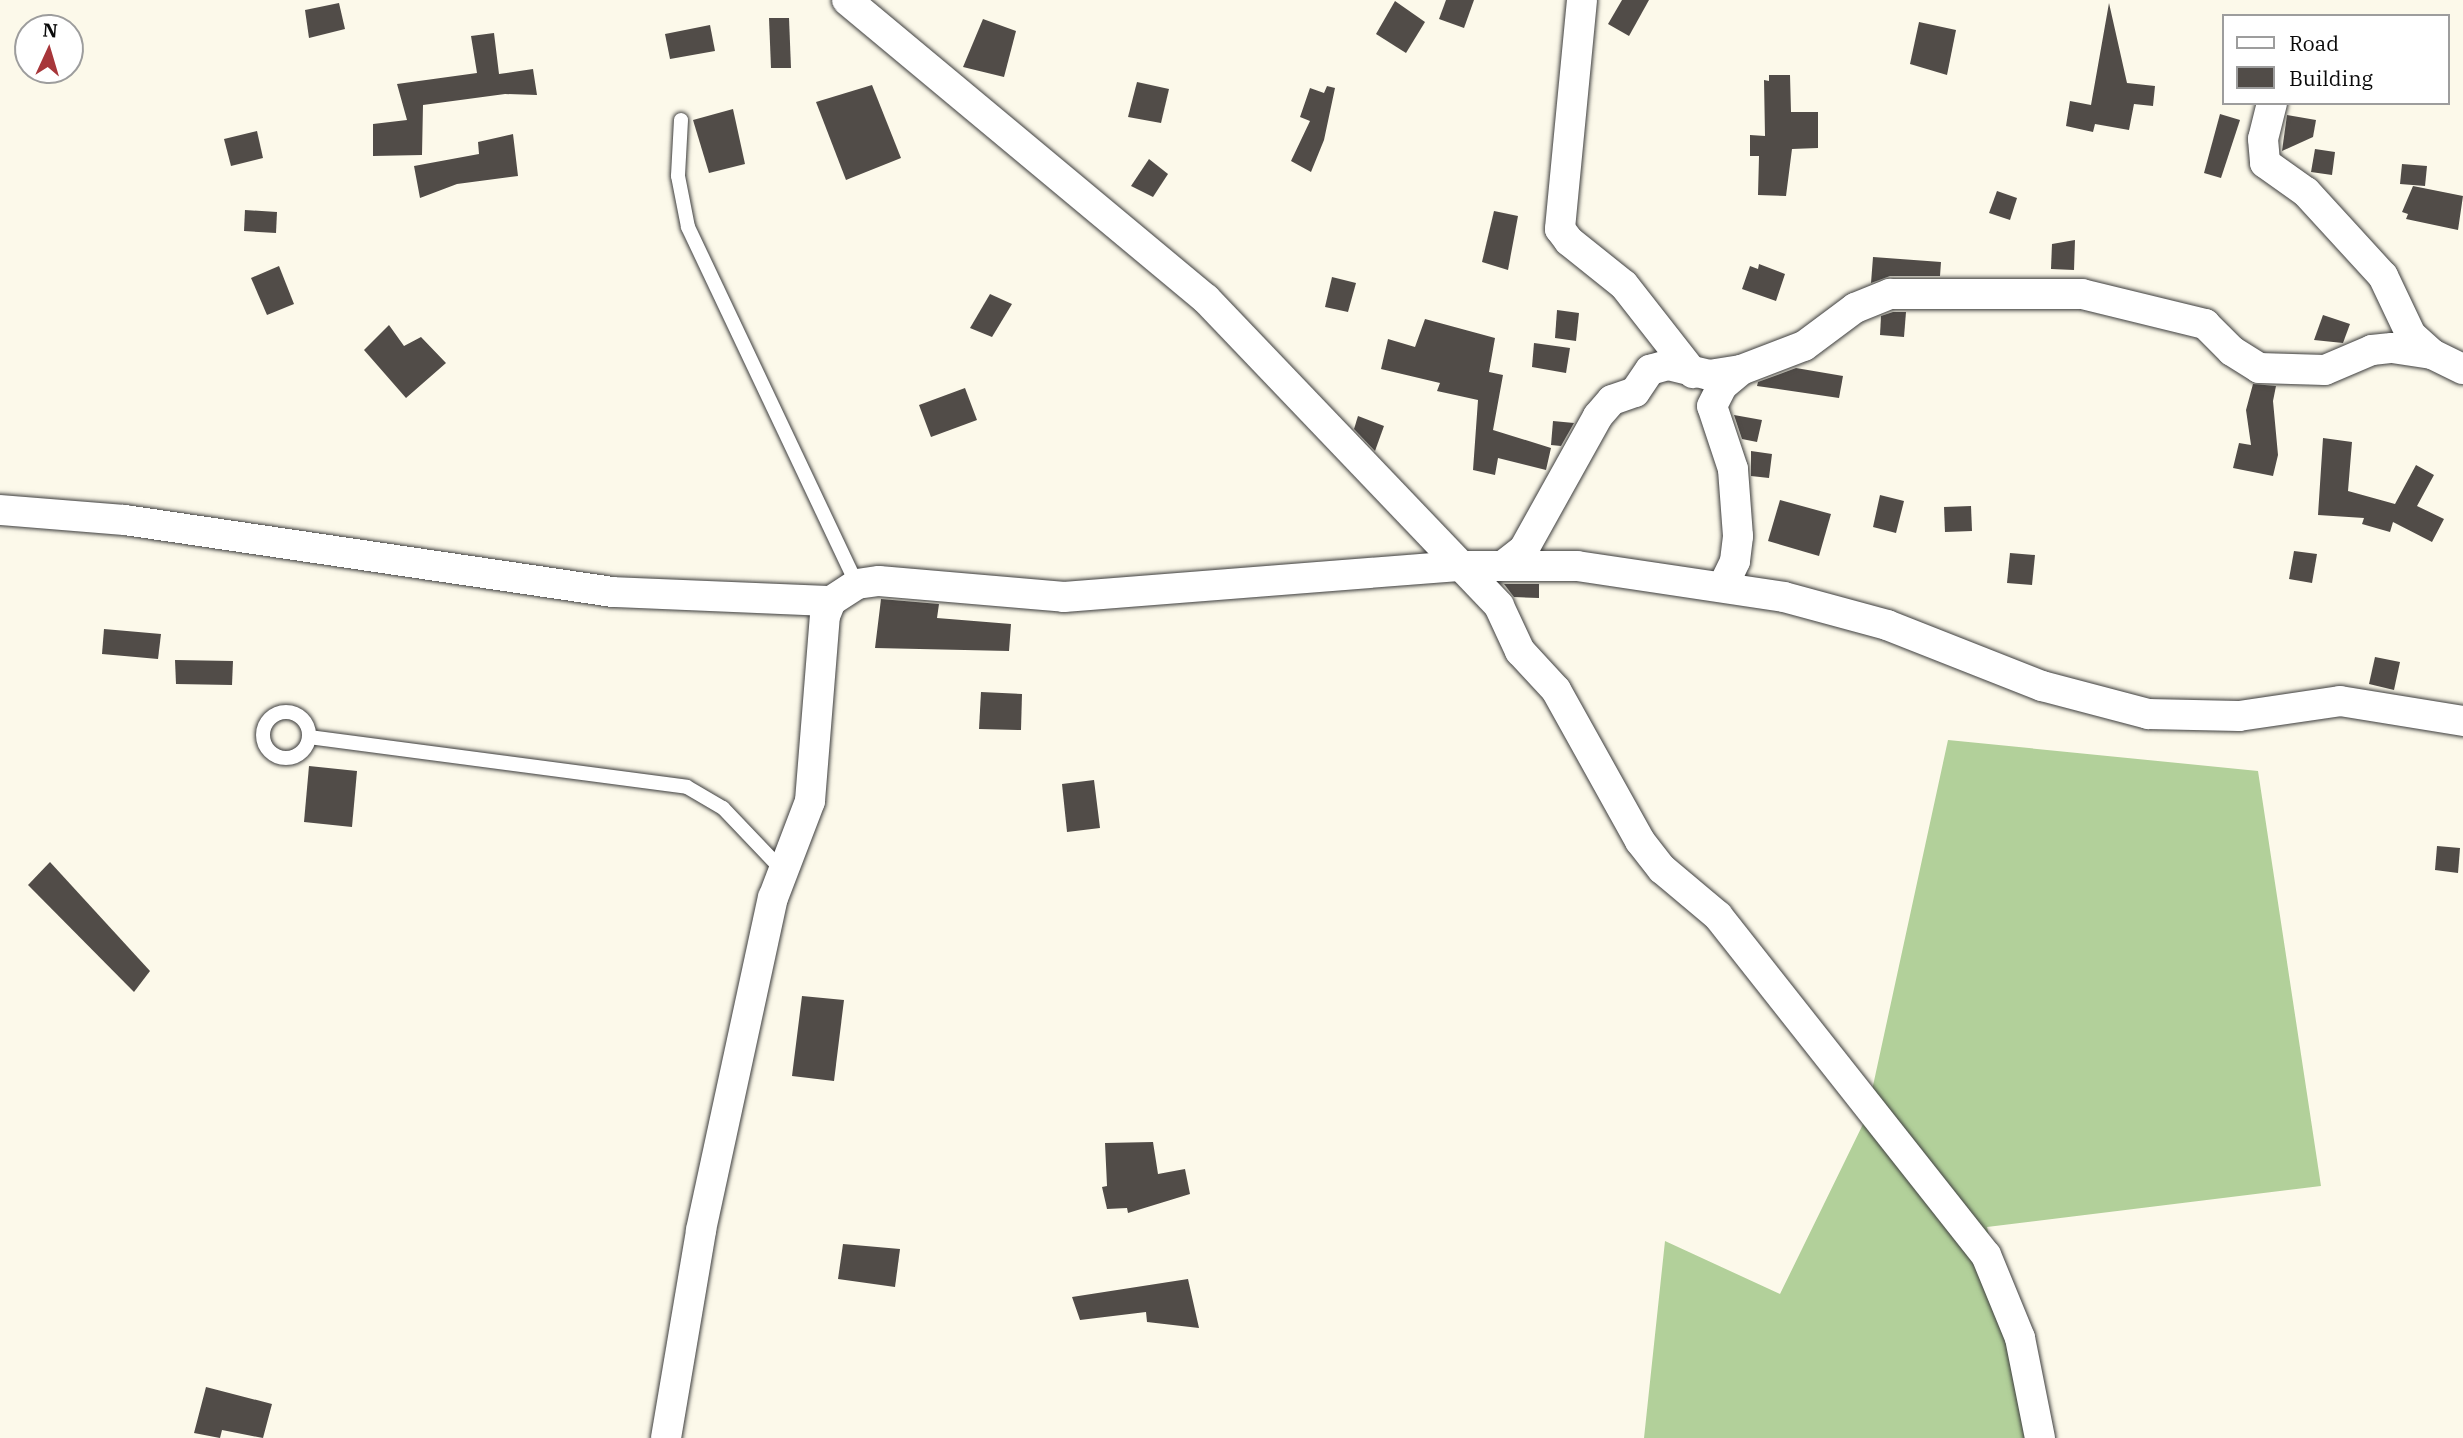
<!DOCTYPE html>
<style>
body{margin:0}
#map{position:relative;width:2463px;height:1438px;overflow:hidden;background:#fcf9ea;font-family:"IBM Plex Serif",serif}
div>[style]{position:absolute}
.forest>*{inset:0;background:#b2d09a}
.building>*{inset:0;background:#514c48}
.roads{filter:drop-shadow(0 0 2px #3d3d3d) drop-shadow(0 0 2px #3d3d3d)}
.lane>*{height:14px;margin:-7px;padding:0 7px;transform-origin:7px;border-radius:7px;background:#fff}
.lane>.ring{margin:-7px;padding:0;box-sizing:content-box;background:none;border:14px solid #fff;border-radius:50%}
.street>*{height:30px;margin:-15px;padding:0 15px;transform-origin:15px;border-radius:15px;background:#fff}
span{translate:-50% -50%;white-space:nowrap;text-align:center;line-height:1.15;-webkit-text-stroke:7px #fff;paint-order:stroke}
.legend{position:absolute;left:2222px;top:14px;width:228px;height:91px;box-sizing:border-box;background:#fff;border:2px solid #9d9d9d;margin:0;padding:9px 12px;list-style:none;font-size:21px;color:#0a0a0a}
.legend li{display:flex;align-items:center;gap:14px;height:35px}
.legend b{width:35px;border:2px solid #9d9d9d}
.north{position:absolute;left:14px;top:14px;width:70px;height:70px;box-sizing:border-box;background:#fff;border:2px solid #9d9d9d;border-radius:50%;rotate:4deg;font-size:19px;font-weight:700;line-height:28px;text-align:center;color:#0a0a0a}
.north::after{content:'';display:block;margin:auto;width:24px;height:32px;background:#a7363a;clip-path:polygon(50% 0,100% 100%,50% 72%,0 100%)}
</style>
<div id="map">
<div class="forest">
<i style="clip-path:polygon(1948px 740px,2258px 771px,2321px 1186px,1987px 1227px,2040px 1438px,1644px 1438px,1665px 1241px,1780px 1294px,1866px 1118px)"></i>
</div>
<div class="building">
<i style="clip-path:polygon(1446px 0,1474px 0,1464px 28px,1439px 19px)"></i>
<i style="clip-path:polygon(1622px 0,1649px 0,1629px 36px,1608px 24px)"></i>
<i style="clip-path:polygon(1395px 1px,1425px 22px,1406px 53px,1376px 34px)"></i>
<i style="clip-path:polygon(339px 3px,345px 29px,309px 38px,305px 10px)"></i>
<i style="clip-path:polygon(2109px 3px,2127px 83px,2155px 86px,2153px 106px,2134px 104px,2129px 130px,2095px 124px,2093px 132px,2066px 126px,2070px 101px,2091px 105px)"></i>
<i style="clip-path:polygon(769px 18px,789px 18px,791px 68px,771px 68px)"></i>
<i style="clip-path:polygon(983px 19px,1016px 31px,1004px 77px,963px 67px)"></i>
<i style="clip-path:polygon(1919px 22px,1956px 30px,1947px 75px,1910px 64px)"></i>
<i style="clip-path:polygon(710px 25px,715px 51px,670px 59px,665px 34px)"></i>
<i style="clip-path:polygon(494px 33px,499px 74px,533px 69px,537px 95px,505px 94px,423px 105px,422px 155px,373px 156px,373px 124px,407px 120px,397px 84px,477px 73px,471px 36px)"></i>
<i style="clip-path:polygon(1769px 75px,1790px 75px,1791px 112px,1818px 112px,1818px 148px,1792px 149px,1786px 196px,1758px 195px,1759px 156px,1750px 156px,1750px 135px,1765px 136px,1764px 80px,1769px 81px)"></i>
<i style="clip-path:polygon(1137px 82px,1169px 89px,1161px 123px,1128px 117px)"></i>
<i style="clip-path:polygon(872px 85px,901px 158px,846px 180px,816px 102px)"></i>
<i style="clip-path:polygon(1327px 86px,1335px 88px,1324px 140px,1311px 172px,1291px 161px,1310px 121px,1300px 117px,1310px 88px,1324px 93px)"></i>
<i style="clip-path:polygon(733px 109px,745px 164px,709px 173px,693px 120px)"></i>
<i style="clip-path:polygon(2220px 114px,2240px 120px,2221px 178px,2204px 173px)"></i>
<i style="clip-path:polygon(2287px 115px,2316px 120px,2313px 137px,2282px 151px)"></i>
<i style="clip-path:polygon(257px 131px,263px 158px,231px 166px,224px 139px)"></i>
<i style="clip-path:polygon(513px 134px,518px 176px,457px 184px,420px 198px,414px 166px,479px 154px,478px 142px)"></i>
<i style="clip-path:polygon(2315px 149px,2335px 152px,2332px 175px,2311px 172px)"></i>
<i style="clip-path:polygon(1149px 159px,1168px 174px,1153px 197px,1131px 186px)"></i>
<i style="clip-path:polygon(2402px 164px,2427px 166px,2425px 186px,2400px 184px)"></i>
<i style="clip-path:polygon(2413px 186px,2463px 196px,2458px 230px,2406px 219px,2408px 214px,2402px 212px)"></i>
<i style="clip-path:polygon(1997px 191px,2017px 198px,2010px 220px,1989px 213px)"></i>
<i style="clip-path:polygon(245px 210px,277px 212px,276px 233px,244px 231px)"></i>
<i style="clip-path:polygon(1494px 211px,1518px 216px,1508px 270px,1482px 262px)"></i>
<i style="clip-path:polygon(2075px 240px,2074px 270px,2051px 269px,2052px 244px)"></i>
<i style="clip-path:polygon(1873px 257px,1941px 262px,1940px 276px,1890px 276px,1871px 283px)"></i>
<i style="clip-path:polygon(1759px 264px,1785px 274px,1776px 301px,1742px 289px,1750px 266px,1758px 269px)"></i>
<i style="clip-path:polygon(279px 266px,294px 304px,267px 315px,251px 278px)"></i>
<i style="clip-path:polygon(1332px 277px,1356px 283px,1348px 312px,1325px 307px)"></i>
<i style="clip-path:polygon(990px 294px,1012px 304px,992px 337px,970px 328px)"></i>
<i style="clip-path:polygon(1557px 310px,1579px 313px,1576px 341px,1555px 338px)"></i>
<i style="clip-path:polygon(1893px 312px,1906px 312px,1904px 337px,1880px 335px,1881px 316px)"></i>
<i style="clip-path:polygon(2323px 315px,2350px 324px,2343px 343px,2314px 340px)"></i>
<i style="clip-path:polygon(1425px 319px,1495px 338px,1489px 372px,1503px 375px,1493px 430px,1551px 448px,1546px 470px,1498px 458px,1495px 475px,1473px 470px,1478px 400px,1437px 391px,1440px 383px,1381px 369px,1388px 339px,1415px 347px)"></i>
<i style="clip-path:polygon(389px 325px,404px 346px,421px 337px,446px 363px,406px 398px,364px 350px)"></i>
<i style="clip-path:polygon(1534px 343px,1570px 348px,1566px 373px,1532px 367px)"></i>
<i style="clip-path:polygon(1796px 368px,1843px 376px,1839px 398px,1757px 386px,1758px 382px)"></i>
<i style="clip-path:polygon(2253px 384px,2276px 386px,2273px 401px,2278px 455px,2273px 476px,2233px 468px,2239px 443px,2251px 445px,2246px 410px)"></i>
<i style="clip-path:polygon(965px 388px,977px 420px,931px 437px,919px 405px)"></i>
<i style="clip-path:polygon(1734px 415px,1762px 420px,1757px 442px,1742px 439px)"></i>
<i style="clip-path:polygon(1358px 416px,1384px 426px,1375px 451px,1354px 429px)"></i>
<i style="clip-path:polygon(1553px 421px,1574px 423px,1561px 446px,1551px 445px)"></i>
<i style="clip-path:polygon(2323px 438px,2352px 442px,2348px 491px,2395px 504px,2416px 465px,2434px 475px,2417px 506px,2444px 519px,2432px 542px,2393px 522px,2390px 532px,2362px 524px,2364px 518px,2318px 515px)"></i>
<i style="clip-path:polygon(1751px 451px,1772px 454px,1769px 478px,1751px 476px)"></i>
<i style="clip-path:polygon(1880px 495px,1904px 501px,1896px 533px,1873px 527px)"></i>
<i style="clip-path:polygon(1780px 500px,1831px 514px,1819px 556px,1768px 541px)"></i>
<i style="clip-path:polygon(1971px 506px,1972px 531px,1945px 532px,1944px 507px)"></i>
<i style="clip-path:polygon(2294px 551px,2317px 554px,2312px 583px,2289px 579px)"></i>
<i style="clip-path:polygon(2010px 553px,2035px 555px,2032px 585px,2007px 583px)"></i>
<i style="clip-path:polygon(1504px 584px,1539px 584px,1539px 598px,1514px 597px)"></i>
<i style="clip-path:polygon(881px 599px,939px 604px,937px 618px,1011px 624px,1009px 651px,875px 648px)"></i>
<i style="clip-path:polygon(104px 629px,161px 634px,158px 659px,102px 654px)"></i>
<i style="clip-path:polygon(2375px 657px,2400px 662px,2394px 690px,2369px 684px)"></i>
<i style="clip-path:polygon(175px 660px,233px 661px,232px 685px,176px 684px)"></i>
<i style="clip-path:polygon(981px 692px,1022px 694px,1021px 730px,979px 729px)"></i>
<i style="clip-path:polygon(309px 766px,357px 771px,352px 827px,304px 822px)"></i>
<i style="clip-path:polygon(1094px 780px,1100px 828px,1067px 832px,1062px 784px)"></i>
<i style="clip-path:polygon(2437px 846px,2460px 848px,2458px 873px,2435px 870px)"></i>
<i style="clip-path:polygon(50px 862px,150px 971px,134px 992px,28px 885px)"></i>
<i style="clip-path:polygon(802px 996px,844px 1000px,834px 1081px,792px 1076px)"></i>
<i style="clip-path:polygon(1153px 1142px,1158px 1174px,1185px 1169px,1190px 1194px,1128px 1213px,1127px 1208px,1107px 1209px,1102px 1187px,1107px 1186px,1105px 1143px)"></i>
<i style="clip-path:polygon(843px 1244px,900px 1249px,895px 1287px,838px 1279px)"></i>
<i style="clip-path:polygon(1188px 1279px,1199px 1328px,1147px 1322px,1146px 1312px,1080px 1320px,1072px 1297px)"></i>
<i style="clip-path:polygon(206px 1387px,272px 1404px,263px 1438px,222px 1430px,220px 1438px,194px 1433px)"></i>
</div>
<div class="roads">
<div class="lane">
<i style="left:681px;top:120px;width:56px;rotate:93.1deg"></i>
<i style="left:678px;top:176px;width:52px;rotate:78.9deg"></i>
<i style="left:688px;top:227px;width:395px;rotate:64.7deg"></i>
<i class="ring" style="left:263px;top:712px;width:32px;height:32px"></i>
<i style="left:309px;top:737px;width:381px;rotate:7.5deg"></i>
<i style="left:687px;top:787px;width:42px;rotate:30.3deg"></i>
<i style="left:723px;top:808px;width:86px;rotate:46.4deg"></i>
</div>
<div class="street">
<i style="left:847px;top:0;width:467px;rotate:39.8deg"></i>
<i style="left:1206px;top:299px;width:424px;rotate:46.3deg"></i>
<i style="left:1499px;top:606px;width:50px;rotate:65deg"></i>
<i style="left:1520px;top:651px;width:53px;rotate:47.3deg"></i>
<i style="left:1556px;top:690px;width:173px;rotate:60.9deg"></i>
<i style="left:1640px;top:841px;width:36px;rotate:52deg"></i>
<i style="left:1662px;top:869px;width:73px;rotate:40deg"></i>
<i style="left:1718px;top:916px;width:432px;rotate:51.7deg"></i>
<i style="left:1986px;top:1255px;width:90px;rotate:67.7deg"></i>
<i style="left:2020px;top:1338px;width:102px;rotate:78.7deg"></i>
<i style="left:1582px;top:0;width:230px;rotate:95.5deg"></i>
<i style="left:1560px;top:229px;width:15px;rotate:53deg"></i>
<i style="left:1569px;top:241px;width:70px;rotate:38.7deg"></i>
<i style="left:1624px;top:285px;width:112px;rotate:51.9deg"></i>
<i style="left:2272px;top:103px;width:37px;rotate:104deg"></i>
<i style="left:2263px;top:139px;width:24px;rotate:85deg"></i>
<i style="left:2265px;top:163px;width:50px;rotate:35.3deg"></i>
<i style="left:2306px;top:192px;width:114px;rotate:47.5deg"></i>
<i style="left:2383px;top:276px;width:65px;rotate:64.6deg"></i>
<i style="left:2411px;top:335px;width:28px;rotate:42deg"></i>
<i style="left:0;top:510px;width:125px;rotate:4.6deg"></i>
<i style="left:125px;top:520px;width:493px;rotate:8.4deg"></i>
<i style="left:613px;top:592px;width:218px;rotate:2.4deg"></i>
<i style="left:1505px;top:564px;width:24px;rotate:-38deg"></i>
<i style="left:1524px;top:549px;width:152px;rotate:-60.9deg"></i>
<i style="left:1598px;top:416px;width:21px;rotate:-49deg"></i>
<i style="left:1612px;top:400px;width:24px;rotate:-19deg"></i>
<i style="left:1635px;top:392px;width:27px;rotate:-56deg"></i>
<i style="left:1650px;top:370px;width:19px;rotate:-16deg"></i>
<i style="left:1668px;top:365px;width:42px;rotate:13.7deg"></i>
<i style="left:1709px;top:375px;width:32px;rotate:-9deg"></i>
<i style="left:1741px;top:370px;width:67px;rotate:-20.9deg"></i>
<i style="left:1804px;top:346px;width:64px;rotate:-36.7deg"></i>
<i style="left:1855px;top:308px;width:38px;rotate:-22deg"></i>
<i style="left:1890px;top:294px;width:192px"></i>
<i style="left:2082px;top:294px;width:127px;rotate:13.7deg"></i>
<i style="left:2205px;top:324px;width:38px;rotate:45deg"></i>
<i style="left:2232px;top:351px;width:32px;rotate:32deg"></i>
<i style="left:2259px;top:368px;width:66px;rotate:1.7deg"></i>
<i style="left:2325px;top:370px;width:51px;rotate:-23.1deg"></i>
<i style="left:2372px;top:350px;width:20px;rotate:-6deg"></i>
<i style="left:2392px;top:348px;width:40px;rotate:8.5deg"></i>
<i style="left:2432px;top:354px;width:34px;rotate:26deg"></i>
<i style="left:1724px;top:584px;width:25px;rotate:-64deg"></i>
<i style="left:1735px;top:561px;width:25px;rotate:-83deg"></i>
<i style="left:1738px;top:536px;width:67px;rotate:-94.3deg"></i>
<i style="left:1733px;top:469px;width:66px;rotate:-108.4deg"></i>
<i style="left:1712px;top:406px;width:22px;rotate:-63deg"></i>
<i style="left:1722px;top:386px;width:25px;rotate:-40deg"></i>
<i style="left:666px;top:1438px;width:211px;rotate:-80.4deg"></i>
<i style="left:701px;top:1230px;width:340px;rotate:-77.8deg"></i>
<i style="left:773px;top:898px;width:104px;rotate:-69.1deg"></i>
<i style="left:810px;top:801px;width:186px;rotate:-85.4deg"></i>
<i style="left:825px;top:616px;width:16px;rotate:-68deg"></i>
<i style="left:831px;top:601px;width:31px;rotate:-33deg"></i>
<i style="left:857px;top:584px;width:22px;rotate:-8deg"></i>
<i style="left:879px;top:581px;width:186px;rotate:4.9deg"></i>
<i style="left:1064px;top:597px;width:399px;rotate:-4.5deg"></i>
<i style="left:1462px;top:566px;width:115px"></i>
<i style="left:1577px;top:566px;width:209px;rotate:8.5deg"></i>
<i style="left:1784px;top:597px;width:107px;rotate:15.2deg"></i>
<i style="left:1887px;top:625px;width:167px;rotate:21.5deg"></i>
<i style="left:2042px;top:686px;width:110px;rotate:14.8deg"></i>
<i style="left:2148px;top:714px;width:91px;rotate:1.3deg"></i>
<i style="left:2239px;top:716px;width:102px;rotate:-8.4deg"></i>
<i style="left:2340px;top:701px;width:125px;rotate:9.2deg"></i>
</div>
</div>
<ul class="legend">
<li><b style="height:9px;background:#fff"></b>Road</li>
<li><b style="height:19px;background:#514c48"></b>Building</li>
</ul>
<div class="north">N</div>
</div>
